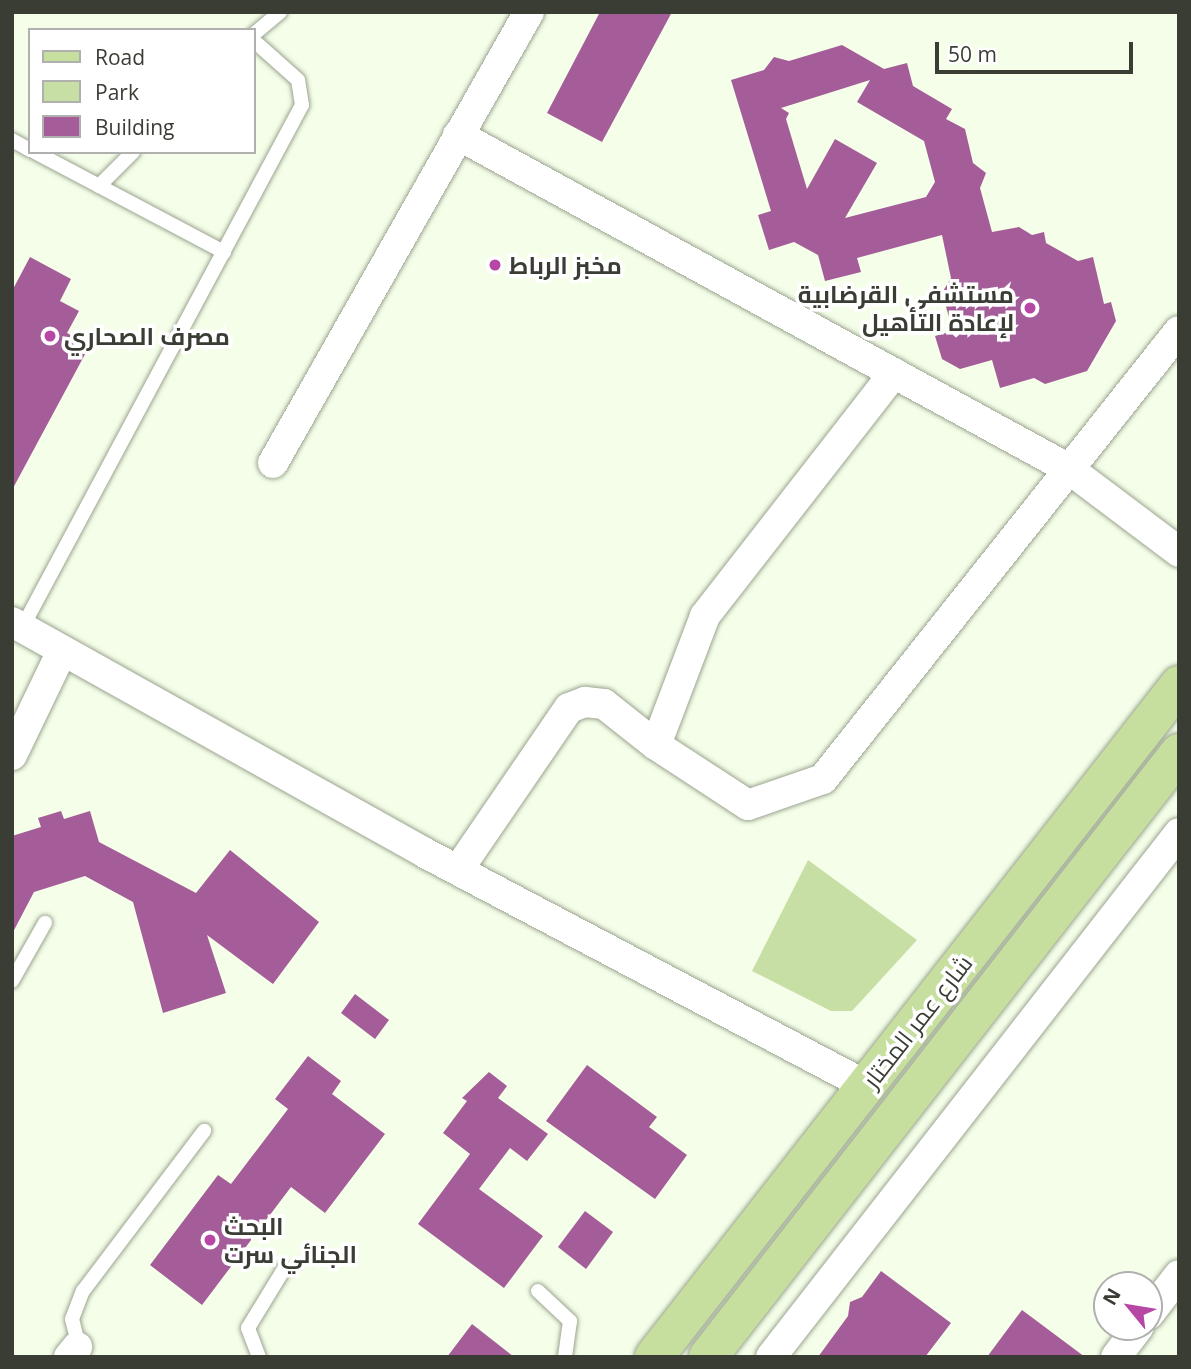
<!DOCTYPE html>
<meta charset="utf-8">
<style>
body{margin:0}
#map{position:relative;width:1191px;height:1369px;overflow:hidden;background:#f4fee8;font-family:"Open Sans",Cairo,sans-serif}
div>[style]{position:absolute}
.green>*{inset:0;background:#c7dfa5}
.building>*{inset:0;background:#a45d98}
.roads{filter:drop-shadow(0 0 2px #9ba490) drop-shadow(0 0 2px #9ba490)}
.service>*{height:14px;margin:-7px;padding:0 7px;transform-origin:7px;border-radius:7px;background:#fff}
.minor>*{height:30px;margin:-15px;padding:0 15px;transform-origin:15px;border-radius:15px;background:#fff}
.primary>*{height:38px;margin:-19px;padding:0 19px;transform-origin:19px;border-radius:19px;background:#c7df9e}
.dots>*{width:19px;height:19px;translate:-50% -50%;box-sizing:border-box;border:4px solid #fff;border-radius:50%}
span{translate:-50% -50%;white-space:nowrap;text-align:center;line-height:1.15;-webkit-text-stroke:7px #fff;paint-order:stroke}
.poi-label{font-size:24px;color:#393d34;font-weight:700}
.left{translate:0 -50%;text-align:left}
.right{translate:-100% -50%;text-align:right}
.street-label{font-size:24px;color:#393d34}
.frame{position:absolute;inset:0;border:14px solid #393d34;pointer-events:none}
.legend{position:absolute;left:28px;top:28px;width:228px;height:126px;box-sizing:border-box;background:#fff;border:2px solid #b0b1ae;margin:0;padding:9px 12px;list-style:none;font-size:21px;color:#393d34}
.legend li{display:flex;align-items:center;gap:14px;height:35px}
.legend b{width:35px;border:2px solid #b0b1ae}
.north{position:absolute;left:1093px;top:1271px;width:70px;height:70px;box-sizing:border-box;background:#fff;border:2px solid #b0b1ae;border-radius:50%;rotate:300deg;font-size:19px;font-weight:700;line-height:28px;text-align:center;color:#393d34}
.north::after{content:'';display:block;margin:auto;width:24px;height:32px;background:#b647a5;clip-path:polygon(50% 0,100% 100%,50% 72%,0 100%)}
.scale{position:absolute;left:935px;top:42px;width:198px;height:32px;box-sizing:border-box;border:4px solid #393d34;border-top:0;padding-left:9px;font-size:21px;line-height:24px;white-space:nowrap;color:#393d34;-webkit-text-stroke:5px #fff;paint-order:stroke}
</style>
<div id="map">
<div class="green">
<i style="clip-path:polygon(808px 860px,917px 940px,852px 1011px,831px 1011px,752px 971px)"></i>
</div>
<div class="building">
<i style="clip-path:polygon(600px 12px,672px 12px,602px 142px,547px 113px)"></i>
<i style="clip-path:polygon(evenodd,842px 45px,884px 69px,907px 63px,913px 86px,952px 109px,946px 119px,965px 129px,973px 163px,986px 173px,980px 188px,992px 232px,1019px 227px,1032px 235px,1044px 232px,1046px 243px,1078px 261px,1093px 257px,1104px 304px,1111px 302px,1116px 321px,1087px 371px,1045px 384px,1034px 378px,1000px 388px,992px 360px,960px 369px,942px 359px,935px 336px,953px 331px,942px 293px,951px 278px,942px 235px,857px 258px,861px 272px,825px 281px,818px 255px,794px 242px,769px 250px,758px 215px,771px 211px,731px 80px,764px 70px,774px 57px,789px 61px,842px 45px,870px 80px,857px 102px,924px 141px,935px 182px,926px 197px,845px 218px,877px 163px,835px 139px,807px 189px,786px 119px,789px 113px,781px 108px,870px 80px)"></i>
<i style="clip-path:polygon(30px 257px,71px 279px,60px 301px,79px 311px,67px 333px,90px 345px,12px 490px,12px 291px)"></i>
<i style="clip-path:polygon(61px 811px,64px 819px,90px 811px,99px 842px,196px 893px,230px 850px,319px 922px,273px 984px,207px 935px,226px 993px,163px 1013px,133px 902px,85px 876px,34px 892px,12px 934px,12px 836px,41px 827px,38px 818px)"></i>
<i style="clip-path:polygon(355px 994px,389px 1020px,375px 1039px,341px 1013px)"></i>
<i style="clip-path:polygon(308px 1056px,341px 1081px,332px 1094px,385px 1134px,325px 1213px,291px 1187px,202px 1305px,150px 1265px,218px 1175px,231px 1184px,288px 1109px,275px 1099px)"></i>
<i style="clip-path:polygon(587px 1065px,657px 1117px,649px 1127px,687px 1155px,655px 1199px,546px 1121px)"></i>
<i style="clip-path:polygon(489px 1072px,507px 1086px,498px 1098px,548px 1134px,527px 1161px,510px 1148px,479px 1189px,543px 1236px,504px 1288px,418px 1224px,470px 1154px,443px 1133px,467px 1101px,462px 1098px)"></i>
<i style="clip-path:polygon(585px 1211px,613px 1232px,586px 1269px,558px 1247px)"></i>
<i style="clip-path:polygon(881px 1271px,951px 1323px,925px 1357px,818px 1357px,848px 1316px,850px 1302px,862px 1297px)"></i>
<i style="clip-path:polygon(1022px 1310px,1085px 1357px,987px 1357px)"></i>
<i style="clip-path:polygon(472px 1324px,514px 1357px,447px 1357px)"></i>
</div>
<div class="roads">
<div class="service">
<i style="left:254px;top:34px;width:34px;rotate:-40deg"></i>
<i style="left:12px;top:140px;width:21px;rotate:29deg"></i>
<i style="left:35px;top:152px;width:214px;rotate:27.9deg"></i>
<i style="left:99px;top:186px;width:48px;rotate:-45deg"></i>
<i style="left:22px;top:628px;width:593px;rotate:-61.84deg"></i>
<i style="left:302px;top:105px;width:25px;rotate:-99deg"></i>
<i style="left:298px;top:80px;width:59px;rotate:-138.4deg"></i>
<i style="left:12px;top:981px;width:67px;rotate:-60.4deg"></i>
<i style="left:538px;top:1291px;width:44px;rotate:43.2deg"></i>
<i style="left:570px;top:1321px;width:36px;rotate:98deg"></i>
<i style="left:80px;top:1351px;width:33px;rotate:-104deg"></i>
<i style="left:72px;top:1319px;width:30px;rotate:-69deg"></i>
<i style="left:83px;top:1291px;width:201px;rotate:-52.9deg"></i>
<i style="left:259px;top:1357px;width:31px;rotate:-111deg"></i>
<i style="left:248px;top:1328px;width:69px;rotate:-58.6deg"></i>
</div>
<div class="minor">
<i style="left:458px;top:135px;width:696px;rotate:28.66deg"></i>
<i style="left:1069px;top:469px;width:138px;rotate:37deg"></i>
<i style="left:894px;top:373px;width:308px;rotate:127.9deg"></i>
<i style="left:705px;top:616px;width:138px;rotate:110.8deg"></i>
<i style="left:656px;top:745px;width:110px;rotate:33.1deg"></i>
<i style="left:748px;top:805px;width:79px;rotate:-19.1deg"></i>
<i style="left:823px;top:779px;width:572px;rotate:-51.53deg"></i>
<i style="left:273px;top:463px;width:519px;rotate:-60.42deg"></i>
<i style="left:12px;top:622px;width:473px;rotate:29.2deg"></i>
<i style="left:425px;top:853px;width:499px;rotate:27.8deg"></i>
<i style="left:12px;top:755px;width:115px;rotate:-64.3deg"></i>
<i style="left:458px;top:870px;width:196px;rotate:-55.6deg"></i>
<i style="left:569px;top:708px;width:17px;rotate:-21deg"></i>
<i style="left:585px;top:702px;width:19px;rotate:6deg"></i>
<i style="left:604px;top:704px;width:66px;rotate:38.3deg"></i>
<i style="left:1149px;top:1314px;width:49px;rotate:-52.4deg"></i>
<i style="left:69px;top:1357px;width:13px;rotate:-51deg"></i>
<i style="left:771px;top:1357px;width:664px;rotate:-52.09deg"></i>
<i style="left:1116px;top:1357px;width:38px;rotate:-53deg"></i>
</div>
<div class="primary">
<i style="left:654px;top:1357px;width:853px;rotate:-52deg"></i>
<i style="left:708px;top:1357px;width:766px;rotate:-52.05deg"></i>
</div>
</div>
<div class="dots">
<i style="left:495px;top:265px;background:#b647a5"></i>
<i style="left:1030px;top:308px;background:#b647a5"></i>
<i style="left:50px;top:336px;background:#b647a5"></i>
<i style="left:210px;top:1240px;background:#b647a5"></i>
</div>
<div class="poi-label">
<span class="left" style="left:509px;top:265px">مخبز الرباط</span>
<span class="right" style="left:1014px;top:308px">مستشفي القرضابية<br>لإعادة التأهيل</span>
<span class="left" style="left:64px;top:336px">مصرف الصحاري</span>
<span class="left" style="left:224px;top:1240px">البحث<br>الجنائي سرت</span>
</div>
<div class="street-label">
<span style="left:917px;top:1021px;rotate:-52deg">شارع عمر المختار</span>
</div>
<div class="frame"></div>
<ul class="legend">
<li><b style="height:9px;background:#c7df9e"></b>Road</li>
<li><b style="height:19px;background:#c7dfa5"></b>Park</li>
<li><b style="height:19px;background:#a45d98"></b>Building</li>
</ul>
<div class="north">N</div>
<div class="scale">50 m</div>
</div>
